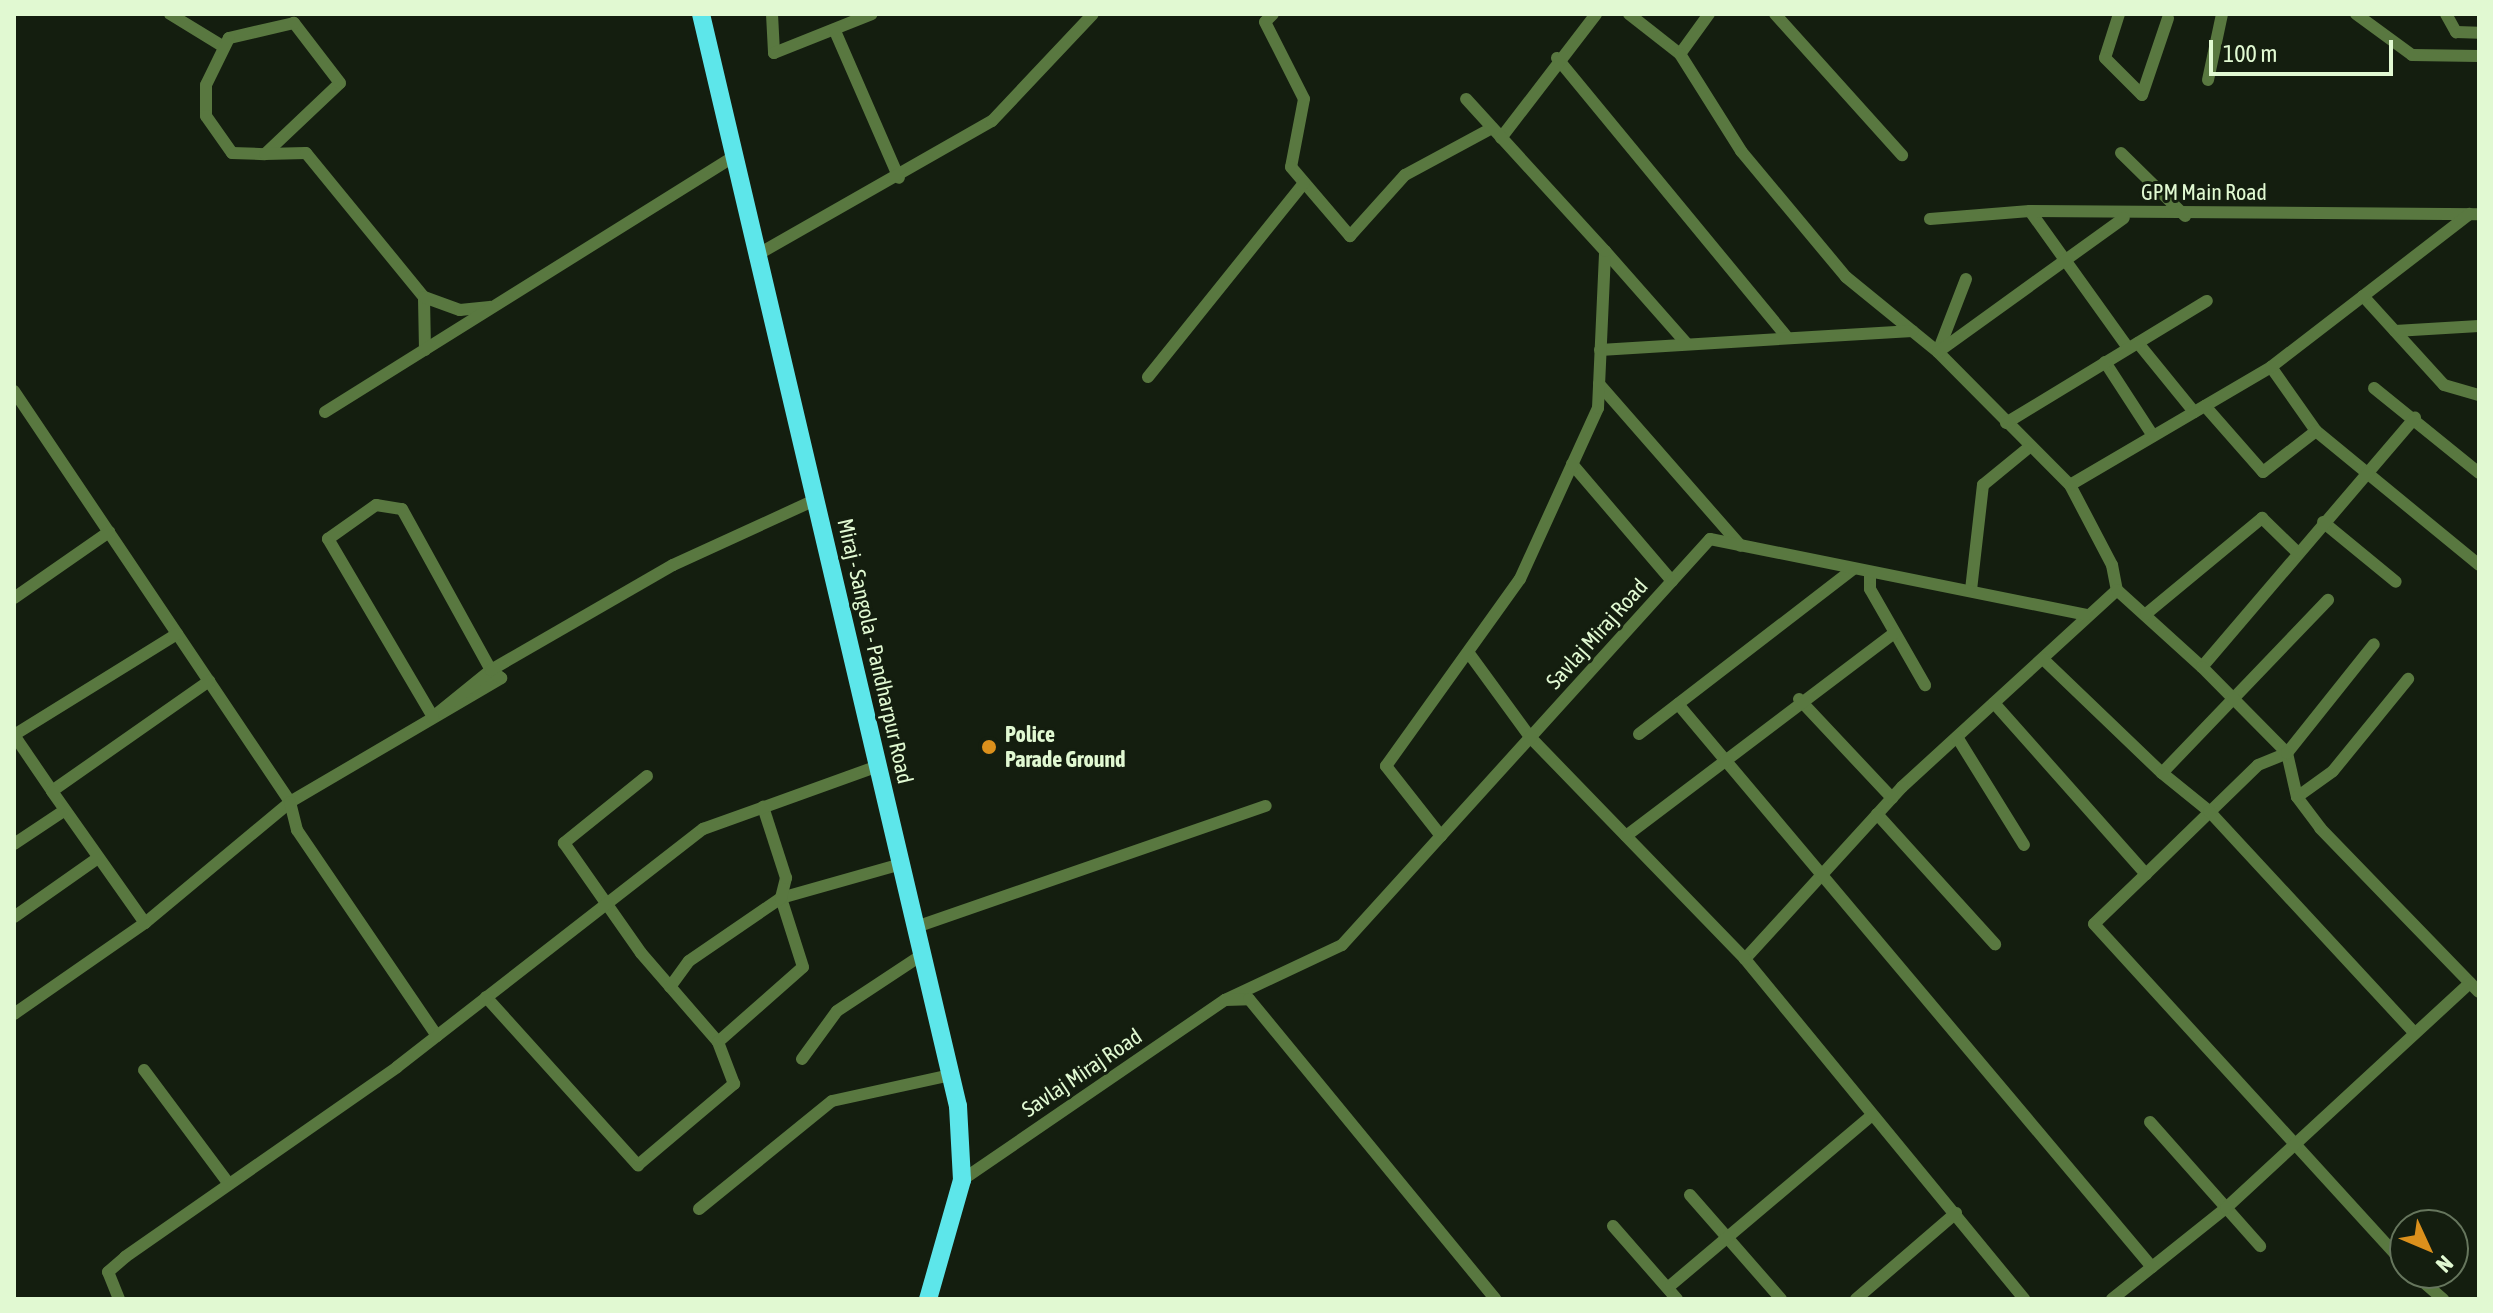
<!DOCTYPE html>
<style>
body{margin:0}
#map{position:relative;width:2493px;height:1313px;overflow:hidden;background:#141e0f;font-family:"Asap Condensed",sans-serif}
div>[style]{position:absolute}
.minor>*{height:12px;margin:-6px;padding:0 6px;transform-origin:6px;border-radius:6px;background:#597840}
.highway>*{height:18px;margin:-9px;padding:0 9px;transform-origin:9px;border-radius:9px;background:#5de6ea}
.dots>*{width:22px;height:22px;translate:-50% -50%;box-sizing:border-box;border:4px solid #141e0f;border-radius:50%}
span{translate:-50% -50%;white-space:nowrap;text-align:center;line-height:1.15;-webkit-text-stroke:6px #141e0f;paint-order:stroke}
.street-label{font-size:22px;color:#e1f9d2}
.poi-label{font-size:22px;color:#e1f9d2;font-weight:700}
.left{translate:0 -50%;text-align:left}
.frame{position:absolute;inset:0;border:16px solid #e1f9d2;pointer-events:none}
.north{position:absolute;left:2389px;top:1209px;width:80px;height:80px;box-sizing:border-box;background:#141e0f;border:2px solid #66765d;border-radius:50%;rotate:134deg;font-size:22px;font-weight:700;line-height:32px;text-align:center;color:#e1f9d2}
.north::after{content:'';display:block;margin:auto;width:28px;height:36px;background:#db901c;clip-path:polygon(50% 0,100% 100%,50% 72%,0 100%)}
.scale{position:absolute;left:2209px;top:40px;width:184px;height:36px;box-sizing:border-box;border:4px solid #e1f9d2;border-top:0;padding-left:10px;font-size:24px;line-height:28px;white-space:nowrap;color:#e1f9d2;-webkit-text-stroke:6px #141e0f;paint-order:stroke}
</style>
<div id="map">
<div class="minor">
<i style="left:170px;top:14px;width:63px;rotate:31.4deg"></i>
<i style="left:772px;top:14px;width:39px;rotate:87deg"></i>
<i style="left:774px;top:53px;width:105px;rotate:-21.7deg"></i>
<i style="left:1273px;top:14px;width:11px;rotate:135deg"></i>
<i style="left:1265px;top:22px;width:86px;rotate:63.1deg"></i>
<i style="left:1304px;top:99px;width:69px;rotate:100.8deg"></i>
<i style="left:1291px;top:167px;width:91px;rotate:49.5deg"></i>
<i style="left:1350px;top:236px;width:82px;rotate:-48deg"></i>
<i style="left:1405px;top:175px;width:99px;rotate:-28.4deg"></i>
<i style="left:1629px;top:14px;width:65px;rotate:38.1deg"></i>
<i style="left:1680px;top:54px;width:49px;rotate:-54.1deg"></i>
<i style="left:1775px;top:14px;width:190px;rotate:48deg"></i>
<i style="left:2119px;top:14px;width:46px;rotate:107.7deg"></i>
<i style="left:2105px;top:58px;width:52px;rotate:45deg"></i>
<i style="left:2142px;top:95px;width:81px;rotate:-71.3deg"></i>
<i style="left:2356px;top:14px;width:69px;rotate:36.2deg"></i>
<i style="left:2412px;top:55px;width:67px;rotate:0.9deg"></i>
<i style="left:2446px;top:14px;width:21px;rotate:61deg"></i>
<i style="left:2456px;top:32px;width:23px;rotate:2deg"></i>
<i style="left:835px;top:31px;width:160px;rotate:66.5deg"></i>
<i style="left:1680px;top:54px;width:115px;rotate:57.8deg"></i>
<i style="left:1741px;top:151px;width:164px;rotate:50.2deg"></i>
<i style="left:1846px;top:277px;width:119px;rotate:39.2deg"></i>
<i style="left:1938px;top:352px;width:187px;rotate:45.2deg"></i>
<i style="left:2070px;top:485px;width:90px;rotate:62.3deg"></i>
<i style="left:2112px;top:565px;width:25px;rotate:79deg"></i>
<i style="left:2117px;top:590px;width:292px;rotate:137.5deg"></i>
<i style="left:1902px;top:787px;width:233px;rotate:132.4deg"></i>
<i style="left:1745px;top:959px;width:440px;rotate:50.6deg"></i>
<i style="left:1557px;top:58px;width:359px;rotate:50.5deg"></i>
<i style="left:2208px;top:80px;width:67px;rotate:-78deg"></i>
<i style="left:1501px;top:138px;width:156px;rotate:-52.5deg"></i>
<i style="left:2121px;top:153px;width:90px;rotate:44.5deg"></i>
<i style="left:265px;top:154px;width:103px;rotate:-43.4deg"></i>
<i style="left:340px;top:83px;width:76px;rotate:-127.5deg"></i>
<i style="left:294px;top:23px;width:67px;rotate:167deg"></i>
<i style="left:229px;top:38px;width:52px;rotate:116.1deg"></i>
<i style="left:206px;top:85px;width:31px;rotate:90deg"></i>
<i style="left:206px;top:116px;width:45px;rotate:54.9deg"></i>
<i style="left:232px;top:153px;width:33px;rotate:2deg"></i>
<i style="left:265px;top:154px;width:41px;rotate:-1.4deg"></i>
<i style="left:306px;top:153px;width:186px;rotate:50.7deg"></i>
<i style="left:2030px;top:211px;width:168px;rotate:54.4deg"></i>
<i style="left:1930px;top:219px;width:100px;rotate:-4.6deg"></i>
<i style="left:2030px;top:211px;width:449px;rotate:0.4deg"></i>
<i style="left:1605px;top:251px;width:124px;rotate:48.6deg"></i>
<i style="left:755px;top:256px;width:273px;rotate:-29.7deg"></i>
<i style="left:992px;top:121px;width:147px;rotate:-46.7deg"></i>
<i style="left:2363px;top:296px;width:120px;rotate:47.7deg"></i>
<i style="left:2444px;top:385px;width:36px;rotate:16deg"></i>
<i style="left:2395px;top:331px;width:84px;rotate:-3.4deg"></i>
<i style="left:2138px;top:343px;width:89px;rotate:50.9deg"></i>
<i style="left:1939px;top:349px;width:75px;rotate:-68.9deg"></i>
<i style="left:425px;top:350px;width:53px;rotate:-91.1deg"></i>
<i style="left:424px;top:297px;width:38px;rotate:20deg"></i>
<i style="left:460px;top:310px;width:30px;rotate:-6deg"></i>
<i style="left:1600px;top:350px;width:313px;rotate:-3.5deg"></i>
<i style="left:1938px;top:352px;width:229px;rotate:-35.8deg"></i>
<i style="left:2105px;top:362px;width:88px;rotate:57deg"></i>
<i style="left:2271px;top:367px;width:78px;rotate:54.9deg"></i>
<i style="left:2316px;top:431px;width:211px;rotate:39.4deg"></i>
<i style="left:1148px;top:377px;width:249px;rotate:-51.2deg"></i>
<i style="left:1599px;top:384px;width:215px;rotate:48.8deg"></i>
<i style="left:2374px;top:388px;width:135px;rotate:39deg"></i>
<i style="left:14px;top:391px;width:495px;rotate:56.1deg"></i>
<i style="left:290px;top:802px;width:245px;rotate:-30.4deg"></i>
<i style="left:501px;top:678px;width:13px;rotate:-141deg"></i>
<i style="left:491px;top:670px;width:75px;rotate:141deg"></i>
<i style="left:2205px;top:406px;width:88px;rotate:48.7deg"></i>
<i style="left:2263px;top:472px;width:67px;rotate:-37.7deg"></i>
<i style="left:325px;top:412px;width:480px;rotate:-32deg"></i>
<i style="left:2006px;top:423px;width:235px;rotate:-31.3deg"></i>
<i style="left:1572px;top:464px;width:154px;rotate:49.5deg"></i>
<i style="left:2070px;top:485px;width:233px;rotate:-30.4deg"></i>
<i style="left:2271px;top:367px;width:251px;rotate:-37.6deg"></i>
<i style="left:2323px;top:522px;width:94px;rotate:39.4deg"></i>
<i style="left:1870px;top:572px;width:17px;rotate:90deg"></i>
<i style="left:1870px;top:589px;width:111px;rotate:60.2deg"></i>
<i style="left:1971px;top:590px;width:106px;rotate:-83.5deg"></i>
<i style="left:1983px;top:485px;width:57px;rotate:-39.3deg"></i>
<i style="left:2117px;top:590px;width:115px;rotate:42.2deg"></i>
<i style="left:2202px;top:667px;width:328px;rotate:-49.5deg"></i>
<i style="left:14px;top:598px;width:116px;rotate:-34.8deg"></i>
<i style="left:2146px;top:614px;width:151px;rotate:-39.6deg"></i>
<i style="left:2262px;top:518px;width:50px;rotate:44.2deg"></i>
<i style="left:1468px;top:652px;width:105px;rotate:53.9deg"></i>
<i style="left:1530px;top:737px;width:309px;rotate:45.9deg"></i>
<i style="left:2043px;top:659px;width:165px;rotate:43.8deg"></i>
<i style="left:2162px;top:773px;width:240px;rotate:-46.2deg"></i>
<i style="left:2202px;top:667px;width:121px;rotate:45.3deg"></i>
<i style="left:2287px;top:753px;width:45px;rotate:77.2deg"></i>
<i style="left:2297px;top:797px;width:39px;rotate:53deg"></i>
<i style="left:2320px;top:828px;width:228px;rotate:45.9deg"></i>
<i style="left:1799px;top:699px;width:136px;rotate:46.8deg"></i>
<i style="left:1994px;top:703px;width:229px;rotate:48.4deg"></i>
<i style="left:2146px;top:874px;width:156px;rotate:-44.2deg"></i>
<i style="left:2258px;top:765px;width:31px;rotate:-22deg"></i>
<i style="left:2287px;top:753px;width:139px;rotate:-51.4deg"></i>
<i style="left:1678px;top:704px;width:736px;rotate:49.91deg"></i>
<i style="left:433px;top:717px;width:207px;rotate:-120.5deg"></i>
<i style="left:328px;top:539px;width:59px;rotate:-35.3deg"></i>
<i style="left:376px;top:505px;width:26px;rotate:9deg"></i>
<i style="left:402px;top:509px;width:184px;rotate:61.1deg"></i>
<i style="left:491px;top:670px;width:210px;rotate:-30deg"></i>
<i style="left:673px;top:565px;width:156px;rotate:-24.6deg"></i>
<i style="left:1639px;top:734px;width:270px;rotate:-37.6deg"></i>
<i style="left:14px;top:735px;width:68px;rotate:55.8deg"></i>
<i style="left:52px;top:791px;width:192px;rotate:-35deg"></i>
<i style="left:14px;top:735px;width:192px;rotate:-31.8deg"></i>
<i style="left:1957px;top:737px;width:127px;rotate:58.2deg"></i>
<i style="left:2162px;top:773px;width:60px;rotate:39deg"></i>
<i style="left:2209px;top:811px;width:301px;rotate:47.2deg"></i>
<i style="left:647px;top:776px;width:107px;rotate:141.1deg"></i>
<i style="left:564px;top:843px;width:134px;rotate:55deg"></i>
<i style="left:641px;top:953px;width:118px;rotate:49.1deg"></i>
<i style="left:718px;top:1042px;width:113px;rotate:-41.4deg"></i>
<i style="left:803px;top:967px;width:72px;rotate:-107.7deg"></i>
<i style="left:781px;top:898px;width:125px;rotate:-15.8deg"></i>
<i style="left:2297px;top:797px;width:44px;rotate:-35.8deg"></i>
<i style="left:2333px;top:771px;width:119px;rotate:-50.8deg"></i>
<i style="left:1877px;top:814px;width:176px;rotate:47.8deg"></i>
<i style="left:1441px;top:836px;width:89px;rotate:-128.2deg"></i>
<i style="left:1386px;top:766px;width:230px;rotate:-54.4deg"></i>
<i style="left:1520px;top:579px;width:188px;rotate:-65.5deg"></i>
<i style="left:1598px;top:408px;width:157px;rotate:-87.4deg"></i>
<i style="left:1605px;top:251px;width:206px;rotate:-132.4deg"></i>
<i style="left:1626px;top:836px;width:336px;rotate:-37.1deg"></i>
<i style="left:14px;top:844px;width:61px;rotate:-33.7deg"></i>
<i style="left:2146px;top:874px;width:72px;rotate:136.1deg"></i>
<i style="left:2094px;top:924px;width:461px;rotate:47.6deg"></i>
<i style="left:14px;top:917px;width:103px;rotate:-35.1deg"></i>
<i style="left:145px;top:923px;width:189px;rotate:-39.8deg"></i>
<i style="left:290px;top:802px;width:29px;rotate:76deg"></i>
<i style="left:297px;top:830px;width:249px;rotate:55.8deg"></i>
<i style="left:916px;top:927px;width:370px;rotate:-19.1deg"></i>
<i style="left:670px;top:987px;width:32px;rotate:-54deg"></i>
<i style="left:689px;top:961px;width:112px;rotate:-34.4deg"></i>
<i style="left:781px;top:898px;width:21px;rotate:-76deg"></i>
<i style="left:786px;top:878px;width:75px;rotate:-107.9deg"></i>
<i style="left:486px;top:997px;width:227px;rotate:47.9deg"></i>
<i style="left:638px;top:1165px;width:126px;rotate:-40.2deg"></i>
<i style="left:734px;top:1084px;width:45px;rotate:-110.9deg"></i>
<i style="left:1225px;top:1000px;width:129px;rotate:-25.2deg"></i>
<i style="left:1342px;top:945px;width:548px;rotate:-47.81deg"></i>
<i style="left:1710px;top:539px;width:384px;rotate:11.4deg"></i>
<i style="left:14px;top:1014px;width:160px;rotate:-34.8deg"></i>
<i style="left:145px;top:923px;width:161px;rotate:-125.2deg"></i>
<i style="left:802px;top:1059px;width:59px;rotate:-53.9deg"></i>
<i style="left:837px;top:1011px;width:102px;rotate:-33.4deg"></i>
<i style="left:144px;top:1070px;width:142px;rotate:53.3deg"></i>
<i style="left:2150px;top:1122px;width:166px;rotate:48.4deg"></i>
<i style="left:962px;top:1180px;width:319px;rotate:-34.4deg"></i>
<i style="left:1225px;top:1000px;width:24px;rotate:-2deg"></i>
<i style="left:1249px;top:999px;width:388px;rotate:50.6deg"></i>
<i style="left:1690px;top:1195px;width:138px;rotate:48.8deg"></i>
<i style="left:699px;top:1209px;width:171px;rotate:-39.1deg"></i>
<i style="left:832px;top:1101px;width:121px;rotate:-12.4deg"></i>
<i style="left:1613px;top:1226px;width:97px;rotate:48.8deg"></i>
<i style="left:2413px;top:1273px;width:40px;rotate:41deg"></i>
<i style="left:1671px;top:1285px;width:263px;rotate:-40.2deg"></i>
<i style="left:119px;top:1299px;width:29px;rotate:-112deg"></i>
<i style="left:108px;top:1272px;width:23px;rotate:-41deg"></i>
<i style="left:125px;top:1257px;width:332px;rotate:-34.9deg"></i>
<i style="left:397px;top:1067px;width:388px;rotate:-37.9deg"></i>
<i style="left:703px;top:829px;width:186px;rotate:-19.8deg"></i>
<i style="left:1856px;top:1299px;width:132px;rotate:-40.7deg"></i>
<i style="left:2112px;top:1299px;width:146px;rotate:-38.6deg"></i>
<i style="left:2226px;top:1208px;width:332px;rotate:-42.7deg"></i>
</div>
<div class="highway">
<i style="left:701px;top:14px;width:1122px;rotate:76.76deg"></i>
<i style="left:958px;top:1106px;width:74px;rotate:86.9deg"></i>
<i style="left:962px;top:1180px;width:124px;rotate:105.9deg"></i>
</div>
<div class="dots">
<i style="left:989px;top:747px;background:#db901c"></i>
</div>
<div class="street-label">
<span style="left:2204px;top:193px">GPM Main Road</span>
<span style="left:1597px;top:634px;rotate:-48deg">Savlaj Miraj Road</span>
<span style="left:875px;top:651px;rotate:77deg">Miraj - Sangola - Pandharpur Road</span>
<span style="left:1082px;top:1073px;rotate:-34deg">Savlaj Miraj Road</span>
</div>
<div class="poi-label">
<span class="left" style="left:1005px;top:747px">Police<br>Parade Ground</span>
</div>
<div class="frame"></div>
<div class="north">N</div>
<div class="scale">100 m</div>
</div>
